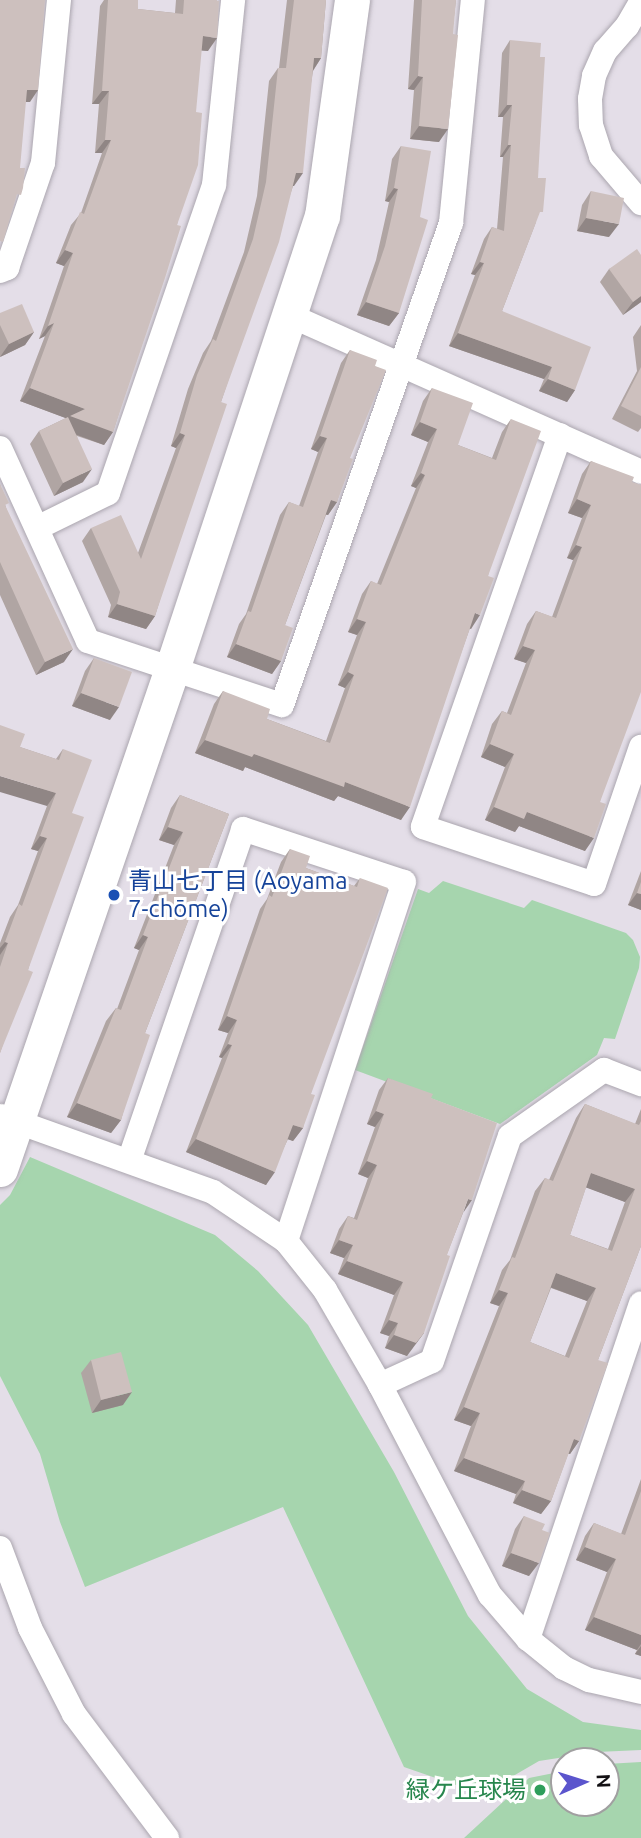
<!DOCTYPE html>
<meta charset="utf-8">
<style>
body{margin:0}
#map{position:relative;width:641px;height:1838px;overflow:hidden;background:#e4dee8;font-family:Ubuntu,"Noto Sans JP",sans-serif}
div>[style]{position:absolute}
.green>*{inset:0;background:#a6d5ae}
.roads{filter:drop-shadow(0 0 2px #aba6af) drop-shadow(0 0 2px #aba6af)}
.street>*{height:24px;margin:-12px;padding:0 12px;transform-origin:12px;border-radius:12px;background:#fff}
.secondary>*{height:35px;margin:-17.5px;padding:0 17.5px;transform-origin:17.5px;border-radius:17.5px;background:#fff}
.wall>*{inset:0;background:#b0a5a3}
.shaded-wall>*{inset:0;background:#908685}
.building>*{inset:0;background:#cdc0be}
.dots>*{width:19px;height:19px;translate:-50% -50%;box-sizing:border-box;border:4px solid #fff;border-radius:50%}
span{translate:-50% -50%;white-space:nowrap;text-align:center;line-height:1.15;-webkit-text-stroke:6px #fff;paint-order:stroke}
.transit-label{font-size:24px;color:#164399}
.left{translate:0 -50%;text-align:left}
.leisure-label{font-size:24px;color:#27864d}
.right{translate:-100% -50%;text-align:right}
.north{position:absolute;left:550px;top:1747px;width:70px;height:70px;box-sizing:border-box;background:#fff;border:2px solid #a1a0a1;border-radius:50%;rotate:87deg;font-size:19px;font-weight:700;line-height:28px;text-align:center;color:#131114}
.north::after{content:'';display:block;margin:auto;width:24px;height:32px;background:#5b55cd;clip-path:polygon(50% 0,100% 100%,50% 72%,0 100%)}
</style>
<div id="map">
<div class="green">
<i style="clip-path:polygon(443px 881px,524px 908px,532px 900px,626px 933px,633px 940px,640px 957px,639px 968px,615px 1039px,604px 1038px,597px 1055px,500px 1124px,355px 1070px,418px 889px,429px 893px)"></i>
<i style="clip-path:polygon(30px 1157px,215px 1235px,258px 1271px,308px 1325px,394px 1472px,468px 1616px,527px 1689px,583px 1722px,641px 1730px,641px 1750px,597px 1752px,539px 1761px,482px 1794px,404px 1767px,283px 1507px,85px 1587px,60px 1522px,40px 1454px,0 1376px,0 1205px,10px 1195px)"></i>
<i style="clip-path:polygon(641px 1762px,641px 1838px,464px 1838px,529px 1778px,564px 1771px,564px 1803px,606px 1803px,606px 1764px)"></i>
</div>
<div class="roads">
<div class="street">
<i style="left:641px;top:2px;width:28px;rotate:120deg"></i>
<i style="left:627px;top:26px;width:33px;rotate:131deg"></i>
<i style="left:605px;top:51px;width:27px;rotate:114deg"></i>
<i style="left:594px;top:76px;width:23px;rotate:100deg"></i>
<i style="left:590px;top:99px;width:26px;rotate:88deg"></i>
<i style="left:591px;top:125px;width:33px;rotate:72deg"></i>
<i style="left:601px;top:156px;width:62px;rotate:49.6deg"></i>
<i style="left:0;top:271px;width:8px;rotate:-23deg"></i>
<i style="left:7px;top:268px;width:111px;rotate:-71.1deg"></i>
<i style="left:43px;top:163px;width:164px;rotate:-84.4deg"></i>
<i style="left:289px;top:315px;width:385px;rotate:24deg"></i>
<i style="left:560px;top:435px;width:415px;rotate:109.3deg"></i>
<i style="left:423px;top:827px;width:180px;rotate:18.4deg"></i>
<i style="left:594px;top:884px;width:145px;rotate:-71.1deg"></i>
<i style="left:0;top:448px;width:212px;rotate:65.5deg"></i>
<i style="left:88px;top:641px;width:204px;rotate:18.3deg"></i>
<i style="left:282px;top:705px;width:511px;rotate:-70.68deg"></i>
<i style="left:451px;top:223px;width:224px;rotate:-84.4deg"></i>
<i style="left:37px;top:528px;width:79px;rotate:-26.2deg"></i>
<i style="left:108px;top:493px;width:326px;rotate:-71deg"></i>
<i style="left:214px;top:185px;width:186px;rotate:-84.1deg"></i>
<i style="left:1px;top:1116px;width:225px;rotate:19.7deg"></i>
<i style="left:213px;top:1192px;width:88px;rotate:33.9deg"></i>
<i style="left:286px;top:1241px;width:63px;rotate:51.5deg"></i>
<i style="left:325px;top:1290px;width:110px;rotate:59.9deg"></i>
<i style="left:380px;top:1385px;width:237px;rotate:62.4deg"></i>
<i style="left:490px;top:1595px;width:58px;rotate:49.2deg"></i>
<i style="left:528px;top:1639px;width:46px;rotate:38.9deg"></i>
<i style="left:564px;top:1668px;width:28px;rotate:26deg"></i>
<i style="left:589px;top:1680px;width:53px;rotate:13deg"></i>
<i style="left:129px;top:1161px;width:351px;rotate:-71deg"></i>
<i style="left:243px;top:829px;width:169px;rotate:18.2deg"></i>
<i style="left:404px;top:882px;width:378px;rotate:108.2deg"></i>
<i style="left:380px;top:1385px;width:57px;rotate:-24.8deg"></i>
<i style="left:432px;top:1361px;width:238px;rotate:-70.9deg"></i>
<i style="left:510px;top:1136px;width:115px;rotate:-35.1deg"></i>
<i style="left:604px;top:1070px;width:40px;rotate:21deg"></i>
<i style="left:0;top:1548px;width:85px;rotate:69.4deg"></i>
<i style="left:30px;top:1628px;width:97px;rotate:62.9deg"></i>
<i style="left:74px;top:1714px;width:155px;rotate:53.1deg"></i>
<i style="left:528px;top:1639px;width:354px;rotate:-71.4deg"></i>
</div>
<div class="secondary">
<i style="left:0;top:1169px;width:529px;rotate:-71.02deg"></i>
<i style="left:172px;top:669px;width:477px;rotate:-71.7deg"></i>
<i style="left:322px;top:216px;width:218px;rotate:-82.1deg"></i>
</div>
</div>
<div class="wall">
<i style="clip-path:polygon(104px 0,138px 0,138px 9px,175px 13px,176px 0,217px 0,208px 51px,201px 50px,177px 225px,113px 432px,104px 445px,77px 436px,83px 482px,54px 496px,30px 444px,39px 431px,66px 418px,20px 401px,45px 336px,39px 339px,64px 266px,56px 263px,71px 225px,81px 213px,102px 153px,95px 153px,99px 104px,92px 104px,100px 6px)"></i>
<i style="clip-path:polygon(287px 0,326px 0,321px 58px,313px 71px,294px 186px,293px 186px,221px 402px,155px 616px,146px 629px,108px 617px,111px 605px,82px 541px,91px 528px,138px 553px,176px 448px,171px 446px,188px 389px,203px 353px,211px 341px,244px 252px,257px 196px,269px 81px,278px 68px,279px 68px)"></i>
<i style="clip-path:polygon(414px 0,456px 0,439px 142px,410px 139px,414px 90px,408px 89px)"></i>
<i style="clip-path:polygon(510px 40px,536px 222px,502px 311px,575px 390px,567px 402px,539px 391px,544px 379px,449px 346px,475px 275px,471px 274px,484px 239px,492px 227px,497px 229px,503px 157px,500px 157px,503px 117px,498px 117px,502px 53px)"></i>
<i style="clip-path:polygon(401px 146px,399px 313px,389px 326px,357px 315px,376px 260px,389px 202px,385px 201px,392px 159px)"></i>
<i style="clip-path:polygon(591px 191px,609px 237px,577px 231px,582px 205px)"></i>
<i style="clip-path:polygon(641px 255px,641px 302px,623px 315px,600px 282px,609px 269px)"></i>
<i style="clip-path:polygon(0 313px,34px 332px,25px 345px,0 357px)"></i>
<i style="clip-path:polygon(641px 325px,641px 428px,638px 432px,612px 419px,637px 371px,633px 337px)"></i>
<i style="clip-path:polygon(350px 350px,375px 366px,337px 502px,328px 515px,326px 515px,285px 625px,281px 661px,272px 674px,227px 657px,239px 624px,246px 614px,280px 515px,289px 502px,299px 506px,318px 452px,311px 449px,341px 363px)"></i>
<i style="clip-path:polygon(432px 388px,458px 445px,492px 458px,502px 432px,511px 419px,488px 576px,471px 629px,470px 628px,401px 820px,338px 796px,334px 801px,245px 767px,243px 771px,195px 753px,214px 704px,223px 691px,267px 719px,326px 741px,345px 688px,338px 685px,357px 635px,348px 632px,362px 594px,371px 581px,377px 584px,416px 488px,411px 486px,428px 442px,411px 435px,423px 401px)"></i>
<i style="clip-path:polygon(591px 461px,632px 482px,600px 802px,585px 851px,519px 826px,515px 832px,485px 820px,505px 767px,481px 757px,492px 724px,502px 711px,507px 713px,526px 663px,514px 659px,527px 624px,536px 611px,552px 617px,573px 560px,567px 558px,582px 518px,568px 513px,582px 474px)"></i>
<i style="clip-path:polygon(0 484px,6px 508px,64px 662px,36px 675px,0 595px)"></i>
<i style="clip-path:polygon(94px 658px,110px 720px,72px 706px,85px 671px)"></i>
<i style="clip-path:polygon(20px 747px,56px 759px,63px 749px,72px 813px,28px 970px,0 1053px,0 943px,10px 917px,18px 905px,38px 851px,31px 849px,47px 806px)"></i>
<i style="clip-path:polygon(180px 795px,229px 814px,145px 1033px,121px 1120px,111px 1133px,67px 1117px,106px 1021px,116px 1008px,117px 1009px,139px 950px,134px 948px,174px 845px,159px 840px,171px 808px)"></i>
<i style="clip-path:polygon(290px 849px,306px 868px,354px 886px,360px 878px,303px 1128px,293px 1141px,288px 1139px,266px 1185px,186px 1152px,222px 1058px,219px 1057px,228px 1033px,218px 1030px,260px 909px,267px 899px,281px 862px)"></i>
<i style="clip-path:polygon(641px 871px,641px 910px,628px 905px)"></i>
<i style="clip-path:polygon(388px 1078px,431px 1098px,463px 1213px,407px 1356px,385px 1348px,389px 1336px,380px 1333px,394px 1295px,338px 1274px,344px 1258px,330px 1253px,339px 1229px,348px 1216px,354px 1218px,368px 1178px,358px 1174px,375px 1127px,367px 1124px,379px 1090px)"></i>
<i style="clip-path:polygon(evenodd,585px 1104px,635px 1124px,641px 1109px,641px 1246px,598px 1360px,579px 1441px,570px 1454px,568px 1454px,551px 1501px,541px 1514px,513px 1503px,516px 1494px,454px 1471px,471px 1426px,454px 1420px,499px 1306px,490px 1303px,502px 1270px,510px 1260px,535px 1191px,545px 1178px,549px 1180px,576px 1118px,585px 1104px,586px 1187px,625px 1202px,608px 1249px,570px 1235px,586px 1187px,585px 1104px,551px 1288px,587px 1301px,565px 1356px,530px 1342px,551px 1288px)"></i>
<i style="clip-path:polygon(91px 1360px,123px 1405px,92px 1413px,81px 1373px)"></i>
<i style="clip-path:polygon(641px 1479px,641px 1656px,635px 1654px,637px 1650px,585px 1630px,607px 1572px,576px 1560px,585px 1536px,594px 1523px,621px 1534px)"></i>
<i style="clip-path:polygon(524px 1516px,542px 1530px,529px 1576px,502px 1566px,515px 1529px)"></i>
</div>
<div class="shaded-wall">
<i style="clip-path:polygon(203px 36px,217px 38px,208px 51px,193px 50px)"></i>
<i style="clip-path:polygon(314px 58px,321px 58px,312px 72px)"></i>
<i style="clip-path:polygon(418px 76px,423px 77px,414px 90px,408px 89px)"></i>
<i style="clip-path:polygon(27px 90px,38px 90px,30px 102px,18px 102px)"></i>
<i style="clip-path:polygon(102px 91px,109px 91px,99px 104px,92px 104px)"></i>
<i style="clip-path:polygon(507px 105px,512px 105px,503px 117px,498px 117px)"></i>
<i style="clip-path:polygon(419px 126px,448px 129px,439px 142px,410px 139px)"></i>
<i style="clip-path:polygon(105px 140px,111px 140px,102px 153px,95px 153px)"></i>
<i style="clip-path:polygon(508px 145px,511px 145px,503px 157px,500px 157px)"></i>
<i style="clip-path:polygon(296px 173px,303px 173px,294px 186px,287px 186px)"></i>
<i style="clip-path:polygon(394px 188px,398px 189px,389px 202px,385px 201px)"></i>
<i style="clip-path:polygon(586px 218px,619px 224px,609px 237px,577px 231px)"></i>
<i style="clip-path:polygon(65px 250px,73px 253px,64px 266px,56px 263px)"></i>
<i style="clip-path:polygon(480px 262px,484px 263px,475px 275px,471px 274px)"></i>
<i style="clip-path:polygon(641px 296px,641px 302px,623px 315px,633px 302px)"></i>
<i style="clip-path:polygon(366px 302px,399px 313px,389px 326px,357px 315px)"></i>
<i style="clip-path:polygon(54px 323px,45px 336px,39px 339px,48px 326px)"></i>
<i style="clip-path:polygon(34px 332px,25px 345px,0 357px,9px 344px)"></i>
<i style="clip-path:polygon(458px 333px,552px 367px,544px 379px,449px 346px)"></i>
<i style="clip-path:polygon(548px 379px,575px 390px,567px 402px,539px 391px)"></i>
<i style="clip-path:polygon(30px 388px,85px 409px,113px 432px,104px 445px,61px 429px,68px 419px,20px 401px)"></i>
<i style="clip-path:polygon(420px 422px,437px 429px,428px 442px,411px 435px)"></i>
<i style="clip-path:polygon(180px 433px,185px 435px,176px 448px,171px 446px)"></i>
<i style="clip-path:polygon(320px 436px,327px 438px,318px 452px,311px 449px)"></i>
<i style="clip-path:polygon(92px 469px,83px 482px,54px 496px,63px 483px)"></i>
<i style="clip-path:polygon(421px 473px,425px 475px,416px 488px,411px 486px)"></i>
<i style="clip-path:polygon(577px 499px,591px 505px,582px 518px,568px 513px)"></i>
<i style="clip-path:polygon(331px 500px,337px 502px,328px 515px,322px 513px)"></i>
<i style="clip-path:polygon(576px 545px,582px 547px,573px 560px,567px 558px)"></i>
<i style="clip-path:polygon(117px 604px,155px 616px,146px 629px,108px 617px)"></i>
<i style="clip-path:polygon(475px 613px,480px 615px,471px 629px,466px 627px)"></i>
<i style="clip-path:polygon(357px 619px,366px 622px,357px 635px,348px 632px)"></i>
<i style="clip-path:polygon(236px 644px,281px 661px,272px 674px,227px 657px)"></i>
<i style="clip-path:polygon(523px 646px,535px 650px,526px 663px,514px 659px)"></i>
<i style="clip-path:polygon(73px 649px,64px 662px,36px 675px,45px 662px)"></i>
<i style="clip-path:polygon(348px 672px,354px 675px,345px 688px,338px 685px)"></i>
<i style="clip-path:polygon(81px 693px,119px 707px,110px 720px,72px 706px)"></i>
<i style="clip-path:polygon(205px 740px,254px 754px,345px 782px,410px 807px,401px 820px,338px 796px,334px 801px,245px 767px,243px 771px,195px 753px)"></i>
<i style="clip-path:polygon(490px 744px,514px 754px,505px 767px,481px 757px)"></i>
<i style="clip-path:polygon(0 776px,56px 793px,47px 806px,0 792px)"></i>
<i style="clip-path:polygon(494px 807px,527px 812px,594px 838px,585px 851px,519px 826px,515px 832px,485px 820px)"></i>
<i style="clip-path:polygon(168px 827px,183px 832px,174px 845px,159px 840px)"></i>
<i style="clip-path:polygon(40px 836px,47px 838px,38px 851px,31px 849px)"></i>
<i style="clip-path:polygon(637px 893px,641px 894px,641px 910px,628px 905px)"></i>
<i style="clip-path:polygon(143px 935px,148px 937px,139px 950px,134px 948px)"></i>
<i style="clip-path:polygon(5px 942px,8px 943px,0 955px,0 948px)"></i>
<i style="clip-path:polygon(227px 1016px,237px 1020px,228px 1033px,218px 1030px)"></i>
<i style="clip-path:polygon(228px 1044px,232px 1045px,222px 1058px,219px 1057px)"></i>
<i style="clip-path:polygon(77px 1103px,121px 1120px,111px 1133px,67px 1117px)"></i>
<i style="clip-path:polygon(376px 1111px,384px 1114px,375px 1127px,367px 1124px)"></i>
<i style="clip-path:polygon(293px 1125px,303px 1128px,293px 1141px,284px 1138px)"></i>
<i style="clip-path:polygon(196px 1139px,275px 1172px,266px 1185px,186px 1152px)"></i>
<i style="clip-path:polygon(367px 1161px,377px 1165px,368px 1178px,358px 1174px)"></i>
<i style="clip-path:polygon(591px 1173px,635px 1189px,625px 1202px,582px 1186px)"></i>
<i style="clip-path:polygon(468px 1199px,472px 1200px,463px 1213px)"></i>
<i style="clip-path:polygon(339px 1240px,353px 1245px,344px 1258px,330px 1253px)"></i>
<i style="clip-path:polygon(347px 1261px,403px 1282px,394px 1295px,338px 1274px)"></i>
<i style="clip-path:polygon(556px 1273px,596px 1288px,587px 1301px,547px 1286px)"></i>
<i style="clip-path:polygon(499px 1290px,508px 1293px,499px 1306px,490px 1303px)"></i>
<i style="clip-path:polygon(389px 1320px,398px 1323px,389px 1336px,380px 1333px)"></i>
<i style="clip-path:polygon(424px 1333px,407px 1356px,385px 1348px,394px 1335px)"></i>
<i style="clip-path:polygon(132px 1392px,123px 1405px,92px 1413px,101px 1400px)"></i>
<i style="clip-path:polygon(464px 1407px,480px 1413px,471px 1426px,454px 1420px)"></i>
<i style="clip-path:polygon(574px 1439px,579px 1441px,570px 1454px,565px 1452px)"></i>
<i style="clip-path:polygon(464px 1458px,525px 1481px,516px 1494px,454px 1471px)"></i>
<i style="clip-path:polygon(522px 1490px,551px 1501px,541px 1514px,513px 1503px)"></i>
<i style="clip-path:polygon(585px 1547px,616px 1559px,607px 1572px,576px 1560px)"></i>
<i style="clip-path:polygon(511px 1553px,539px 1563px,529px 1576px,502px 1566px)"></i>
<i style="clip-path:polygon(594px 1617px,641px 1635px,641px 1644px,637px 1650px,585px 1630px)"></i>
<i style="clip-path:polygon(641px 1646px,641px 1656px,635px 1654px)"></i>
</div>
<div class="building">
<i style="clip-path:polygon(0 0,45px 0,38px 90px,27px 90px,20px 168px,25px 168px,23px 188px,21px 195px,17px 194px,3px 242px,0 241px)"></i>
<i style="clip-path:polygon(108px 0,138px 0,138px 9px,183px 14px,184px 0,217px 0,217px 1px,219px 1px,217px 38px,203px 36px,196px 112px,202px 113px,198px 165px,177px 225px,181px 226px,165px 278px,113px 432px,70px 416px,85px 409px,30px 388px,54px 323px,48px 326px,73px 253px,65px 250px,80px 212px,84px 214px,111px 140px,105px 140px,109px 91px,102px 91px)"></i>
<i style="clip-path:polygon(294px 0,326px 0,321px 58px,314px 58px,303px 173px,296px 173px,279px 242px,221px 402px,227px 404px,155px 616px,117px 604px,120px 592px,91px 528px,121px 515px,141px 559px,185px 435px,180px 433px,197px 375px,213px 339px,216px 341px,253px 239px,266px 182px,278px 68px,286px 68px)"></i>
<i style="clip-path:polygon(422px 0,456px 0,453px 34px,458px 35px,448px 129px,419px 126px,423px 77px,418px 76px)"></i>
<i style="clip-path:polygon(510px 40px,541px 43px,540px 57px,545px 57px,538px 178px,546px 178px,543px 212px,540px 212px,502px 311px,591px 347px,575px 390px,548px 379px,552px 367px,458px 333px,484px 263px,480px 262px,492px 227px,504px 231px,511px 145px,508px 145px,512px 105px,507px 105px)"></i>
<i style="clip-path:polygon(401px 146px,431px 151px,420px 217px,428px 220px,399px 313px,366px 302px,385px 246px,398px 189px,394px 188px)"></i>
<i style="clip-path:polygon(591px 191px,624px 198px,619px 224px,586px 218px)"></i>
<i style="clip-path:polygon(637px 249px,641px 255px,641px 296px,633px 302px,609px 269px)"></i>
<i style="clip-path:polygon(22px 304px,34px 332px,9px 344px,0 325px,0 313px)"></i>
<i style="clip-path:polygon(350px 350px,377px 360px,375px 366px,386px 370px,350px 458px,353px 459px,337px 502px,331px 500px,285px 625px,293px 628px,281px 661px,236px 644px,248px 611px,251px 612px,289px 502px,303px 507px,327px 438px,320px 436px)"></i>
<i style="clip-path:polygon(641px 367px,641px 416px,621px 406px)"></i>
<i style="clip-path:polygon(432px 388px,473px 403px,458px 445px,496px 460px,511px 419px,541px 431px,488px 576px,494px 578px,480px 615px,475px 613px,410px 807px,345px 782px,344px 787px,254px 754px,252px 757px,205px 740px,223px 691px,270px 709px,267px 719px,330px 743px,354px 675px,348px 672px,366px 622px,357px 619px,371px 581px,381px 585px,425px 475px,421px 473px,437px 429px,420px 422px)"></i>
<i style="clip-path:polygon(68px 417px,92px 469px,63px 483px,39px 431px)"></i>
<i style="clip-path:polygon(591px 461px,634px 477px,632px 482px,641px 485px,641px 692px,600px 802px,606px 804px,594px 838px,527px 812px,524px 819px,494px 807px,514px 754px,490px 744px,502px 711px,511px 715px,535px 650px,523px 646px,536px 611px,556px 618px,582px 547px,576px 545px,591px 505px,577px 499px)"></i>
<i style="clip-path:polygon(0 484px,9px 503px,5px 505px,73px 649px,45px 662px,0 562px)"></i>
<i style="clip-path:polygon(94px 658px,132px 672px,119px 707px,81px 693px)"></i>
<i style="clip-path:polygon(0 725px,25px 734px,20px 747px,59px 760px,63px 749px,92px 760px,72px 813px,84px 817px,28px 970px,33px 972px,0 1053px,0 967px,8px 943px,5px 942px,19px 904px,22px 906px,47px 838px,40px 836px,56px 793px,0 776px)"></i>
<i style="clip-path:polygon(180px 795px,229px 814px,145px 1033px,150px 1035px,121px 1120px,77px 1103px,116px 1008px,121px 1010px,148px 937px,143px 935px,183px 832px,168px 827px)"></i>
<i style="clip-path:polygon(290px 849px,310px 856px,306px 868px,357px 887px,360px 878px,388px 888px,311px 1094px,315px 1095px,303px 1128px,293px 1125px,275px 1172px,196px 1139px,232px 1045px,228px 1044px,237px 1020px,227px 1016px,269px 895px,272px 897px)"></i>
<i style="clip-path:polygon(641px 882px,641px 894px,637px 893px)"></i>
<i style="clip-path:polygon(388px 1078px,433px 1094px,431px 1098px,497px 1123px,472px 1200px,468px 1199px,447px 1255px,450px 1256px,424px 1333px,416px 1343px,394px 1335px,398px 1323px,389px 1320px,403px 1282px,347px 1261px,353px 1245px,339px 1240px,348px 1216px,357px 1220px,377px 1165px,367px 1161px,384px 1114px,376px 1111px)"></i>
<i style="clip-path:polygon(evenodd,585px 1104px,639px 1125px,641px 1121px,641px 1246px,598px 1360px,608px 1363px,579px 1441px,574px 1439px,551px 1501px,522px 1490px,525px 1481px,464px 1458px,480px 1413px,464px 1407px,508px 1293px,499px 1290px,512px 1257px,515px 1258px,545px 1178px,553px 1181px,585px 1104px,591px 1173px,635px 1189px,612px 1251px,570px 1235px,591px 1173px,585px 1104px,556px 1273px,596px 1288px,569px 1358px,530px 1342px,556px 1273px)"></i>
<i style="clip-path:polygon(121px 1352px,132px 1392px,101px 1400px,91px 1360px)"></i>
<i style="clip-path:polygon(641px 1491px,641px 1635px,594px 1617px,616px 1559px,585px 1547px,594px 1523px,625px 1535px)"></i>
<i style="clip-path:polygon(524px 1516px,545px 1524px,542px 1530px,550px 1533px,539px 1563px,511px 1553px)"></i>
</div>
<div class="dots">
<i style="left:114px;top:895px;background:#1a4fb4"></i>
<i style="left:540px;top:1790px;background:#2e9e5b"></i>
</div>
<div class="transit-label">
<span class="left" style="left:128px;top:895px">青山七丁目 (Aoyama<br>7-chōme)</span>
</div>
<div class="leisure-label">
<span class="right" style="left:526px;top:1790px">緑ケ丘球場</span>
</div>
<div class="north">N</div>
</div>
